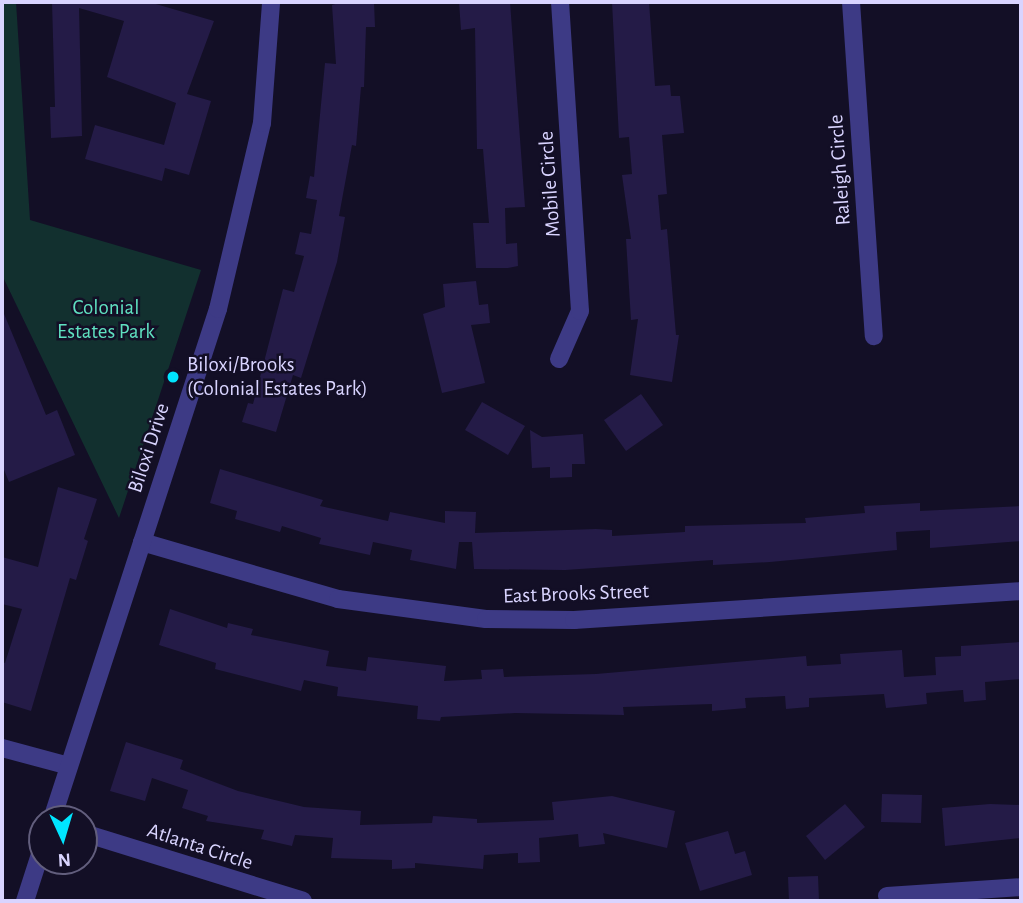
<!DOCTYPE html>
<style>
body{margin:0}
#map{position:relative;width:1023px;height:903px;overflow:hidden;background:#130f26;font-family:"Alegreya Sans",sans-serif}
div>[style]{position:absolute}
.green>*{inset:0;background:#12302f}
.building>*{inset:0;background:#241b47}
.minor>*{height:18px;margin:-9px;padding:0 9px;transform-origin:9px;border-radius:9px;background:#3d3a85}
.dots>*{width:19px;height:19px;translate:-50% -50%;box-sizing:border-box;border:4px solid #130f26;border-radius:50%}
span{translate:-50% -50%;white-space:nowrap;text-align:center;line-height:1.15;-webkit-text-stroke:5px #130f26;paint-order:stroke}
.street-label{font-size:21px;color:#d9d4ff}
.park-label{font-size:21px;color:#5fe0c0}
.poi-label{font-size:21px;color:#d9d4ff}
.left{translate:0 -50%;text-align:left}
.frame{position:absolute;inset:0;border:4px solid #d9d4ff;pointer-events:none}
.north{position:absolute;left:28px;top:805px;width:70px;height:70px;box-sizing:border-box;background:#130f26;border:2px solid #625e7d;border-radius:50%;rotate:176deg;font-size:19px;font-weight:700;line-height:28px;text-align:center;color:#d9d4ff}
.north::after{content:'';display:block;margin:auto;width:24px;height:32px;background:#00e5ff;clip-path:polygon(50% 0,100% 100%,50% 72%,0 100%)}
</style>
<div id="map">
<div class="green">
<i style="clip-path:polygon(2px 2px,16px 2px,30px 220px,201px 270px,119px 518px,2px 275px)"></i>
</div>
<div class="building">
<i style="clip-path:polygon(52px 2px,149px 2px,214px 21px,187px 94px,211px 101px,189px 175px,165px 168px,162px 181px,85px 159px,95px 125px,164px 145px,176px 103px,107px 77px,124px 21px,79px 8px,82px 136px,51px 138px,50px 107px,55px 107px)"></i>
<i style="clip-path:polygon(342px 2px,374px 2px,375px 27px,366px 27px,364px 87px,361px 87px,356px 146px,352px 145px,339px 216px,345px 217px,337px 262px,301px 378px,293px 375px,276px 432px,242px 422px,248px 403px,253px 404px,283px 289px,294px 292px,304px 256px,295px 254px,300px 232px,311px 234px,317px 200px,306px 198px,310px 176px,314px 177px,325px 63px,336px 64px,332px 5px)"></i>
<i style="clip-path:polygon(459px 2px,510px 2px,525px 207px,505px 208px,506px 244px,517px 243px,518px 266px,508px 268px,476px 268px,473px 223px,489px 223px,483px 149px,477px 149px,475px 28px,461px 30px)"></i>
<i style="clip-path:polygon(612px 2px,649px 2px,655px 86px,670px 85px,671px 96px,680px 96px,684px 133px,662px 135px,667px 194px,658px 195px,661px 230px,667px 229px,676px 335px,679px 335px,672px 382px,630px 375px,638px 319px,631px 320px,626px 239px,631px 239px,622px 175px,632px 174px,629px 137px,619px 138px)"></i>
<i style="clip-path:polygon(476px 281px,479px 305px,488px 304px,490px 323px,471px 325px,485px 383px,442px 393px,423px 314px,445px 307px,443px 284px)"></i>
<i style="clip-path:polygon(2px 309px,46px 415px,57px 410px,75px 455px,9px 482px,2px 465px)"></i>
<i style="clip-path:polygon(641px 394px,663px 425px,626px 451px,604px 420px)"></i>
<i style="clip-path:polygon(482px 402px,525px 426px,508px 455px,465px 430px)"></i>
<i style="clip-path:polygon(530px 430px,542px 437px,583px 434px,585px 464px,572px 464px,572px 477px,550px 478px,550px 467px,532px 468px)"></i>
<i style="clip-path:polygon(220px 469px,323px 500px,320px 506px,388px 521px,390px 512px,445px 523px,445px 511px,476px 512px,475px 533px,596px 529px,612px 530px,612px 536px,685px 532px,685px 526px,806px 523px,805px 518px,865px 513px,864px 506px,920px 503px,920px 511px,1021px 506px,1021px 541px,930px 548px,930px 530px,896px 532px,897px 550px,770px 562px,713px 565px,713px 560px,565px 570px,474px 569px,472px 542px,459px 542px,456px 569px,410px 560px,412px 550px,373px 542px,370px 555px,319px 544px,321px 538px,282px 526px,280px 532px,235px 519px,237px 511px,210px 503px)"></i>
<i style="clip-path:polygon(58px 487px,97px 499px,84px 539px,88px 541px,76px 580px,70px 578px,31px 711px,2px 702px,2px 662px,5px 663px,22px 609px,2px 604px,2px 557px,38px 567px)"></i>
<i style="clip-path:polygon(170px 609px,227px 628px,228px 623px,253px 629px,251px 635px,329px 651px,326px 666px,366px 671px,368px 657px,446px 666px,444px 681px,482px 679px,481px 670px,503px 669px,504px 677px,596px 674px,806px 656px,807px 666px,841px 664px,840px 654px,902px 650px,904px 677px,936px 675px,935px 657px,961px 656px,961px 646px,1021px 642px,1021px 679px,985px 682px,986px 700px,964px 702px,963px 690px,926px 693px,927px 704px,886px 708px,884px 694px,809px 698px,809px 707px,786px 709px,785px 696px,745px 698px,746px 708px,712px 711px,712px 704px,623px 707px,624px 715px,515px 713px,441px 717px,440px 721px,417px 719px,418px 706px,337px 696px,338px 687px,304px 680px,301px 691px,215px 669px,216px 663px,159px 645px)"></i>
<i style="clip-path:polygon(126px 742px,183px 760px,180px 769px,238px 791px,304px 807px,361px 811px,360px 825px,432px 823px,433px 816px,477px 819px,477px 823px,554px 820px,552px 802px,612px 796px,675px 811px,667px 848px,603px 833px,605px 844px,579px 847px,578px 834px,539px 838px,540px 862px,518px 863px,518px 853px,484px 855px,483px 869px,415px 863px,415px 868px,392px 869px,392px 860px,331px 858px,333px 838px,295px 835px,292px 846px,261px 839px,264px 830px,206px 821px,208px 816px,182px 808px,188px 790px,152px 778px,145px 801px,110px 791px)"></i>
<i style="clip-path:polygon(882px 794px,922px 795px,921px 823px,881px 822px)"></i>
<i style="clip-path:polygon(845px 804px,865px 827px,825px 860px,806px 836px)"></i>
<i style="clip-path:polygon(990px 804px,1021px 805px,1021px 838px,945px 846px,942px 808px)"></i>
<i style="clip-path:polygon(728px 831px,735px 854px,745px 851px,752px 875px,700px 891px,685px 843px)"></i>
<i style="clip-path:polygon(818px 876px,819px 901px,789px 901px,788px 877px)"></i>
</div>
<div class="minor">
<i style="left:851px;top:2px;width:335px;rotate:86.1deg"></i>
<i style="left:559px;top:359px;width:52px;rotate:-66.4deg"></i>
<i style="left:580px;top:311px;width:310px;rotate:-93.7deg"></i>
<i style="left:142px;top:542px;width:204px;rotate:16.2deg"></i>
<i style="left:338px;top:599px;width:149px;rotate:7.7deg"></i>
<i style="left:486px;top:619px;width:88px;rotate:0.7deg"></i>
<i style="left:574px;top:620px;width:448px;rotate:-3.7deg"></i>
<i style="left:2px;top:748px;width:69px;rotate:15deg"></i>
<i style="left:52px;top:819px;width:536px;rotate:-71.97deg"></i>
<i style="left:218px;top:309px;width:191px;rotate:-76.7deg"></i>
<i style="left:262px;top:123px;width:121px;rotate:-85.7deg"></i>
<i style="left:84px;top:833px;width:229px;rotate:17.2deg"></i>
<i style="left:887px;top:896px;width:134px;rotate:-3.8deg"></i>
<i style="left:25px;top:901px;width:56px;rotate:-72.2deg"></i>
</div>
<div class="dots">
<i style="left:173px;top:377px;background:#00e5ff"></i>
</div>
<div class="street-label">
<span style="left:840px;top:170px;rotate:-94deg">Raleigh Circle</span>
<span style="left:550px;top:184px;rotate:-94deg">Mobile Circle</span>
<span style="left:149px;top:448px;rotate:-72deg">Biloxi Drive</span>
<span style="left:576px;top:594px;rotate:-2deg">East Brooks Street</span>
<span style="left:200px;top:847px;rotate:18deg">Atlanta Circle</span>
</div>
<div class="park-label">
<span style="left:106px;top:320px">Colonial<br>Estates Park</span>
</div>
<div class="poi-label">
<span class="left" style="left:187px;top:377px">Biloxi/Brooks<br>(Colonial Estates Park)</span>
</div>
<div class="frame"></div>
<div class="north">N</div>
</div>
